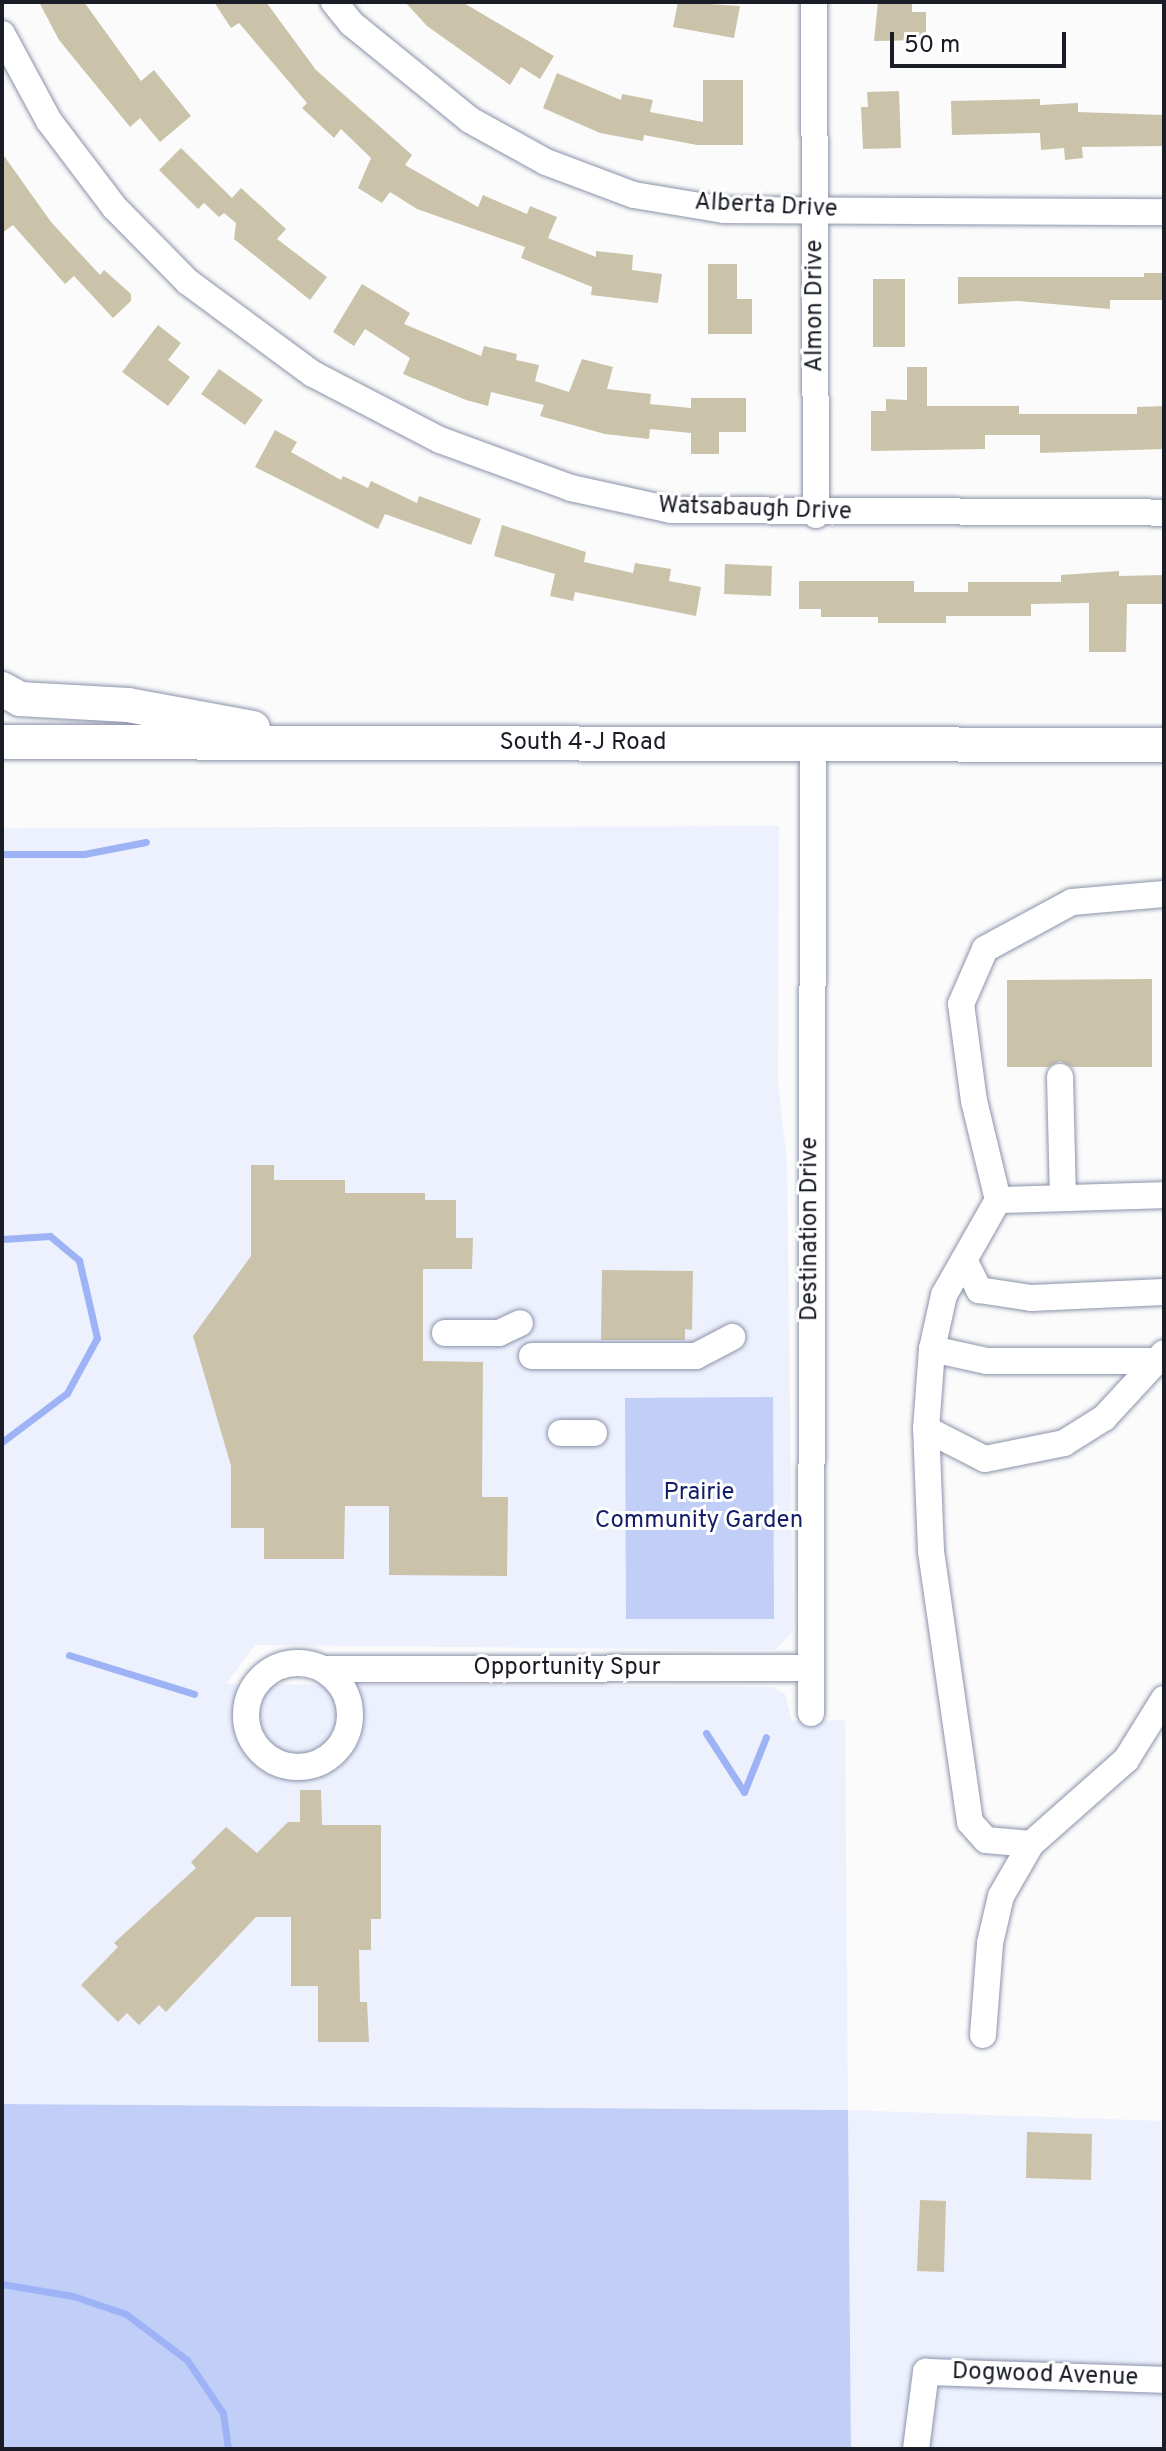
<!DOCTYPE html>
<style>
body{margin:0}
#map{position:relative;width:1166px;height:2451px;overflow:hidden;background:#fbfbfb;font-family:Overpass,sans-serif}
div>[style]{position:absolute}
.built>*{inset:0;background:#edf1fe}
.green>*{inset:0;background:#c1cff8}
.stream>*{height:7px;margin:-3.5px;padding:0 3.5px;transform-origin:3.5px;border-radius:3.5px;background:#9db3f6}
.building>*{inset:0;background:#cbc3a9}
.roads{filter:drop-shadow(0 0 2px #8b93aa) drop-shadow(0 0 2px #8b93aa)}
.minor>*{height:26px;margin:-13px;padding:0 13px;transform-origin:13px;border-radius:13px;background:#fff}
.minor>.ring{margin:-13px;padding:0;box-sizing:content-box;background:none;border:26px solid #fff;border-radius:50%}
.major>*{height:34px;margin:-17px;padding:0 17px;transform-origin:17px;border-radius:17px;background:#fff}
span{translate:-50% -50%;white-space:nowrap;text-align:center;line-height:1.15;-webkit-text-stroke:6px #fff;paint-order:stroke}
.street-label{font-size:24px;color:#1a1d26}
.park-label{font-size:24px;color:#141d67}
.frame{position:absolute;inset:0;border:4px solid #1a1d26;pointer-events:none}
.scale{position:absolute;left:890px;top:32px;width:176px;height:36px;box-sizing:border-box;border:4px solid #1a1d26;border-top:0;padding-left:10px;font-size:24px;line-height:28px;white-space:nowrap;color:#1a1d26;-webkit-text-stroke:6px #fff;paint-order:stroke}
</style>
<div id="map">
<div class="built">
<i style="clip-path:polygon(779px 826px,778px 1081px,787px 1164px,793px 1631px,776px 1650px,255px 1645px,226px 1684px,773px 1687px,785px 1694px,792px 1721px,845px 1720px,848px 2110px,1164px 2121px,1164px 2449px,851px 2449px,848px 2110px,2px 2104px,2px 828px)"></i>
</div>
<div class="green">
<i style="clip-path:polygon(773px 1397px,774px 1619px,626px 1619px,625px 1398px)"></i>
<i style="clip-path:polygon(2px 2104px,848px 2110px,851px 2449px,2px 2449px)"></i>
</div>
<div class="stream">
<i style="left:2px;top:854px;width:82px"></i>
<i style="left:84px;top:854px;width:63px;rotate:-11deg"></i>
<i style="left:2px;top:1239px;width:48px;rotate:-3.6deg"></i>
<i style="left:50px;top:1236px;width:38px;rotate:40deg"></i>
<i style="left:79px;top:1260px;width:80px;rotate:77deg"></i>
<i style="left:97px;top:1338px;width:63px;rotate:118.6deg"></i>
<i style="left:67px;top:1393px;width:81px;rotate:143deg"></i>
<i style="left:69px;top:1655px;width:131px;rotate:17.3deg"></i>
<i style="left:706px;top:1733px;width:70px;rotate:57.2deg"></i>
<i style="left:744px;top:1792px;width:59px;rotate:-68.2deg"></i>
<i style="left:2px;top:2284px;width:72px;rotate:9.6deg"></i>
<i style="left:73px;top:2296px;width:56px;rotate:18.8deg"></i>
<i style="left:126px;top:2314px;width:76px;rotate:37deg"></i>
<i style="left:187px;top:2360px;width:64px;rotate:55.8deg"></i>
<i style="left:223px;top:2413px;width:36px;rotate:82deg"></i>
</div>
<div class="building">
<i style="clip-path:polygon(39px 2px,84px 2px,141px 81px,154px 70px,191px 116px,160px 142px,140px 118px,130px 127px,59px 40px)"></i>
<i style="clip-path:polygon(214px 2px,266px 2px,316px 70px,412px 155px,405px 165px,478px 207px,483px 195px,527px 214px,530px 206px,557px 217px,548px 238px,596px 257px,596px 251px,633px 255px,632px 270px,662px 274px,658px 303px,591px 295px,592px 287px,521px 258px,525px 247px,417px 209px,390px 192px,382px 203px,358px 188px,371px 158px,341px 129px,334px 138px,302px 108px,307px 103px,239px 23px,231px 28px)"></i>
<i style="clip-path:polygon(405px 2px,462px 2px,554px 56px,540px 79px,521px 67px,510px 85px,427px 26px)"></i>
<i style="clip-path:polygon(678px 2px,740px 6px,734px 38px,673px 27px)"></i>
<i style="clip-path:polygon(878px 2px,912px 2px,912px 12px,926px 12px,926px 40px,874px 41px)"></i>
<i style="clip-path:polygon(557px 73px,621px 100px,622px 94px,653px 100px,650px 112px,703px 122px,703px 80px,743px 80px,743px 145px,697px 145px,644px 135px,643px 141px,600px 133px,543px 108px)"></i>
<i style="clip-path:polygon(899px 91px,901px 148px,863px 149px,861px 107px,868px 107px,867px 92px)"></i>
<i style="clip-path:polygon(1040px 99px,1040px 105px,1078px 103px,1078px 112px,1164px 115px,1164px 146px,1082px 147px,1083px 158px,1065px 160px,1064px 148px,1041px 150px,1040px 133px,952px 135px,951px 101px)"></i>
<i style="clip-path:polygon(181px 148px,232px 198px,241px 188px,286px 229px,277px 239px,327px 277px,310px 300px,234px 239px,236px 223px,224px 213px,219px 217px,204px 203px,198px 209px,159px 170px)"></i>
<i style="clip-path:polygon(2px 153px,51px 222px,100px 275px,104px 270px,131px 294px,131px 301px,113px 318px,74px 276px,65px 284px,13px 225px,2px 233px)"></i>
<i style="clip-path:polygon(708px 264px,737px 264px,737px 299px,752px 299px,752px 334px,708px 334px)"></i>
<i style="clip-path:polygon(1144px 273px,1164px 273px,1164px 300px,1110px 300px,1110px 309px,1018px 301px,958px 304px,958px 277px,1144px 277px)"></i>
<i style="clip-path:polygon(873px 279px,905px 279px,905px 347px,873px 347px)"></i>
<i style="clip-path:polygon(362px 284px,410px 313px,404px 324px,481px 356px,484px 346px,517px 354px,516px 360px,539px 365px,535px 381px,569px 392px,582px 359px,613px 367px,607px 389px,651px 394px,650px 404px,691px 408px,691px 398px,746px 398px,746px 432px,719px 432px,719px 454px,691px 454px,691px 433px,650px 429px,649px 439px,605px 434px,540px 416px,544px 405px,491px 392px,488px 406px,466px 400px,403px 374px,410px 358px,365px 329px,354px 346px,333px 332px)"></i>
<i style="clip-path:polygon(158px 325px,181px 343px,168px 360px,190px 377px,168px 406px,122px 372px)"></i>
<i style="clip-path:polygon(907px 367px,927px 367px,927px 406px,1019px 406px,1019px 414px,1137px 414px,1137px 407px,1164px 406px,1164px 449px,1040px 453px,1040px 435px,985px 435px,985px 449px,871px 451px,871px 411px,886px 411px,886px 399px,907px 400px)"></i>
<i style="clip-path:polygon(219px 369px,263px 400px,245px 425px,201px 394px)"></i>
<i style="clip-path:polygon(275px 430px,297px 442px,291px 452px,341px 480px,343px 476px,368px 488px,371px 481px,417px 503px,419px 496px,481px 519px,471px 545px,385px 514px,378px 529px,255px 467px)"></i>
<i style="clip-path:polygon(502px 525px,586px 552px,584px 562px,633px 573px,635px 563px,671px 569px,669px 581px,701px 587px,696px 616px,575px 592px,573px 601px,550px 596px,555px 574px,494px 556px)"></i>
<i style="clip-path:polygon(725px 564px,772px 566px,771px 596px,724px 594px)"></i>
<i style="clip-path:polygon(1119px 571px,1119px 576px,1164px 575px,1164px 604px,1127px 604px,1126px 652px,1089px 652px,1089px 603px,1031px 604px,1031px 616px,946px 616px,946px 623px,878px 623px,878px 617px,821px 617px,821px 609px,799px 609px,799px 581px,914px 581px,914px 592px,968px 592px,968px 582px,1061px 582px,1061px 575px)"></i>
<i style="clip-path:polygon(1152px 979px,1152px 1067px,1072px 1067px,1060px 1061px,1048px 1067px,1007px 1067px,1007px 980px)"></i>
<i style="clip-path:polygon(251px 1165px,274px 1165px,274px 1180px,345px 1180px,345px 1193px,425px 1193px,425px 1200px,456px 1200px,456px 1238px,473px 1238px,472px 1269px,423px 1269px,423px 1361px,483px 1362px,482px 1497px,508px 1497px,507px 1576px,389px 1575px,389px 1506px,345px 1506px,344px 1559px,264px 1559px,264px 1528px,231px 1528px,231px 1466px,193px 1336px,251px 1256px)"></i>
<i style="clip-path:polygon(602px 1270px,693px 1271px,692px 1330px,685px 1329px,685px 1340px,601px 1340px)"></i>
<i style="clip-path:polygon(300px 1790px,321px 1790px,322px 1825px,381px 1825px,381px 1919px,371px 1919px,371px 1950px,359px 1950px,360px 2002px,367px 2002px,369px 2042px,318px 2042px,318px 1986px,291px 1986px,291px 1917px,256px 1917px,166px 2012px,159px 2005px,139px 2025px,127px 2013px,118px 2022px,81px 1985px,118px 1947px,114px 1943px,196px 1868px,191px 1862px,226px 1827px,257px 1853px,288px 1822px,300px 1822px)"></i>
<i style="clip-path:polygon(1027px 2132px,1092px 2134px,1091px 2180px,1026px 2178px)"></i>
<i style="clip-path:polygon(920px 2200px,946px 2201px,944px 2272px,917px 2271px)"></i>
</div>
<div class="roads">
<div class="minor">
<i style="left:334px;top:2px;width:28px;rotate:51deg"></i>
<i style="left:352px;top:24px;width:152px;rotate:39.1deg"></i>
<i style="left:470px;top:120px;width:87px;rotate:28.9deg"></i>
<i style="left:546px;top:162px;width:94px;rotate:20.6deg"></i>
<i style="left:634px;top:195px;width:91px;rotate:9.5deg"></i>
<i style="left:724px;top:210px;width:440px;rotate:0.3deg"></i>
<i style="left:814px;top:2px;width:513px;rotate:89.78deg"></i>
<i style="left:2px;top:34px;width:99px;rotate:61.6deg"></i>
<i style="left:49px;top:121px;width:109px;rotate:52.8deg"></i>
<i style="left:115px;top:208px;width:104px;rotate:45.4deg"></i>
<i style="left:188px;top:282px;width:155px;rotate:36.4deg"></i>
<i style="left:313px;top:374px;width:143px;rotate:27.5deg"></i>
<i style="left:440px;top:440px;width:140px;rotate:20.1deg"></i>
<i style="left:571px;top:488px;width:102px;rotate:12.4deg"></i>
<i style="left:671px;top:510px;width:493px;rotate:0.3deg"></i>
<i style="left:1060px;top:1077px;width:121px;rotate:88.6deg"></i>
<i style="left:998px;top:1200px;width:166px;rotate:-1.7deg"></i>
<i style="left:964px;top:1260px;width:34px;rotate:63deg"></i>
<i style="left:979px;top:1290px;width:53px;rotate:8.7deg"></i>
<i style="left:1031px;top:1298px;width:133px;rotate:-2.6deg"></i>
<i style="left:445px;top:1333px;width:54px"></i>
<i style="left:499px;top:1333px;width:23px;rotate:-25deg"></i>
<i style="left:932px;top:1349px;width:56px;rotate:12.3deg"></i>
<i style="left:987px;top:1361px;width:165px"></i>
<i style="left:532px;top:1356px;width:164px"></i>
<i style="left:696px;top:1356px;width:41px;rotate:-27.8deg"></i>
<i style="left:926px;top:1429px;width:66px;rotate:27deg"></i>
<i style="left:985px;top:1459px;width:81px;rotate:-11.4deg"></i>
<i style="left:1064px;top:1443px;width:47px;rotate:-32deg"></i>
<i style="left:1104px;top:1418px;width:88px;rotate:-47.3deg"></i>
<i style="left:561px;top:1433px;width:33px"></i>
<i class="ring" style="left:246px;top:1663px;width:78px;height:78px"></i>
<i style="left:324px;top:1669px;width:487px;rotate:-0.1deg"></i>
<i style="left:811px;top:1713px;width:969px;rotate:-89.88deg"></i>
<i style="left:1031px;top:1844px;width:45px;rotate:-174.9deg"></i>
<i style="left:986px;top:1840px;width:24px;rotate:-132deg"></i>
<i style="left:970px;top:1822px;width:274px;rotate:-98.2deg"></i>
<i style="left:931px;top:1551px;width:122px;rotate:-92.3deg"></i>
<i style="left:926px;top:1429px;width:80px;rotate:-85.7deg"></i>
<i style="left:932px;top:1349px;width:55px;rotate:-77.5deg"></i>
<i style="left:944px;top:1295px;width:109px;rotate:-60.4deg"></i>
<i style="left:998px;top:1200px;width:102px;rotate:-103.6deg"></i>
<i style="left:974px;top:1101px;width:98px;rotate:-97.6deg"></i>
<i style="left:961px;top:1004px;width:60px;rotate:-66.4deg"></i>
<i style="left:985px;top:949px;width:99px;rotate:-28.4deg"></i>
<i style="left:1072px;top:902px;width:92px;rotate:-5deg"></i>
<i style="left:983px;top:2035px;width:92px;rotate:-85.6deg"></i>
<i style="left:990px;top:1943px;width:48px;rotate:-76.8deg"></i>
<i style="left:1001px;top:1896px;width:60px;rotate:-60deg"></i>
<i style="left:1031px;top:1844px;width:127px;rotate:-41.5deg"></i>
<i style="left:1126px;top:1760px;width:72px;rotate:-58.1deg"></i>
<i style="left:916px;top:2449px;width:78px;rotate:-82.6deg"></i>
<i style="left:926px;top:2372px;width:238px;rotate:1.9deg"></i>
</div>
<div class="major">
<i style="left:2px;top:689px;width:21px;rotate:29deg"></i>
<i style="left:20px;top:699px;width:108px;rotate:3.2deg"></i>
<i style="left:128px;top:705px;width:127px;rotate:10.4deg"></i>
<i style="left:2px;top:742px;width:1162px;rotate:0.15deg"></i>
</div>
</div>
<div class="street-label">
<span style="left:766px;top:207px;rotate:3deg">Alberta Drive</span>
<span style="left:816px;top:306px;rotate:-90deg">Almon Drive</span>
<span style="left:755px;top:510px;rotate:2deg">Watsabaugh Drive</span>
<span style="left:583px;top:744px">South 4-J Road</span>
<span style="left:811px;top:1229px;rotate:-90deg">Destination Drive</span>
<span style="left:567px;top:1669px">Opportunity Spur</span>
<span style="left:1045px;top:2376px;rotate:2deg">Dogwood Avenue</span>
</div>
<div class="park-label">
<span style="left:699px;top:1508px">Prairie<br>Community Garden</span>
</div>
<div class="frame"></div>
<div class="scale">50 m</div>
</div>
